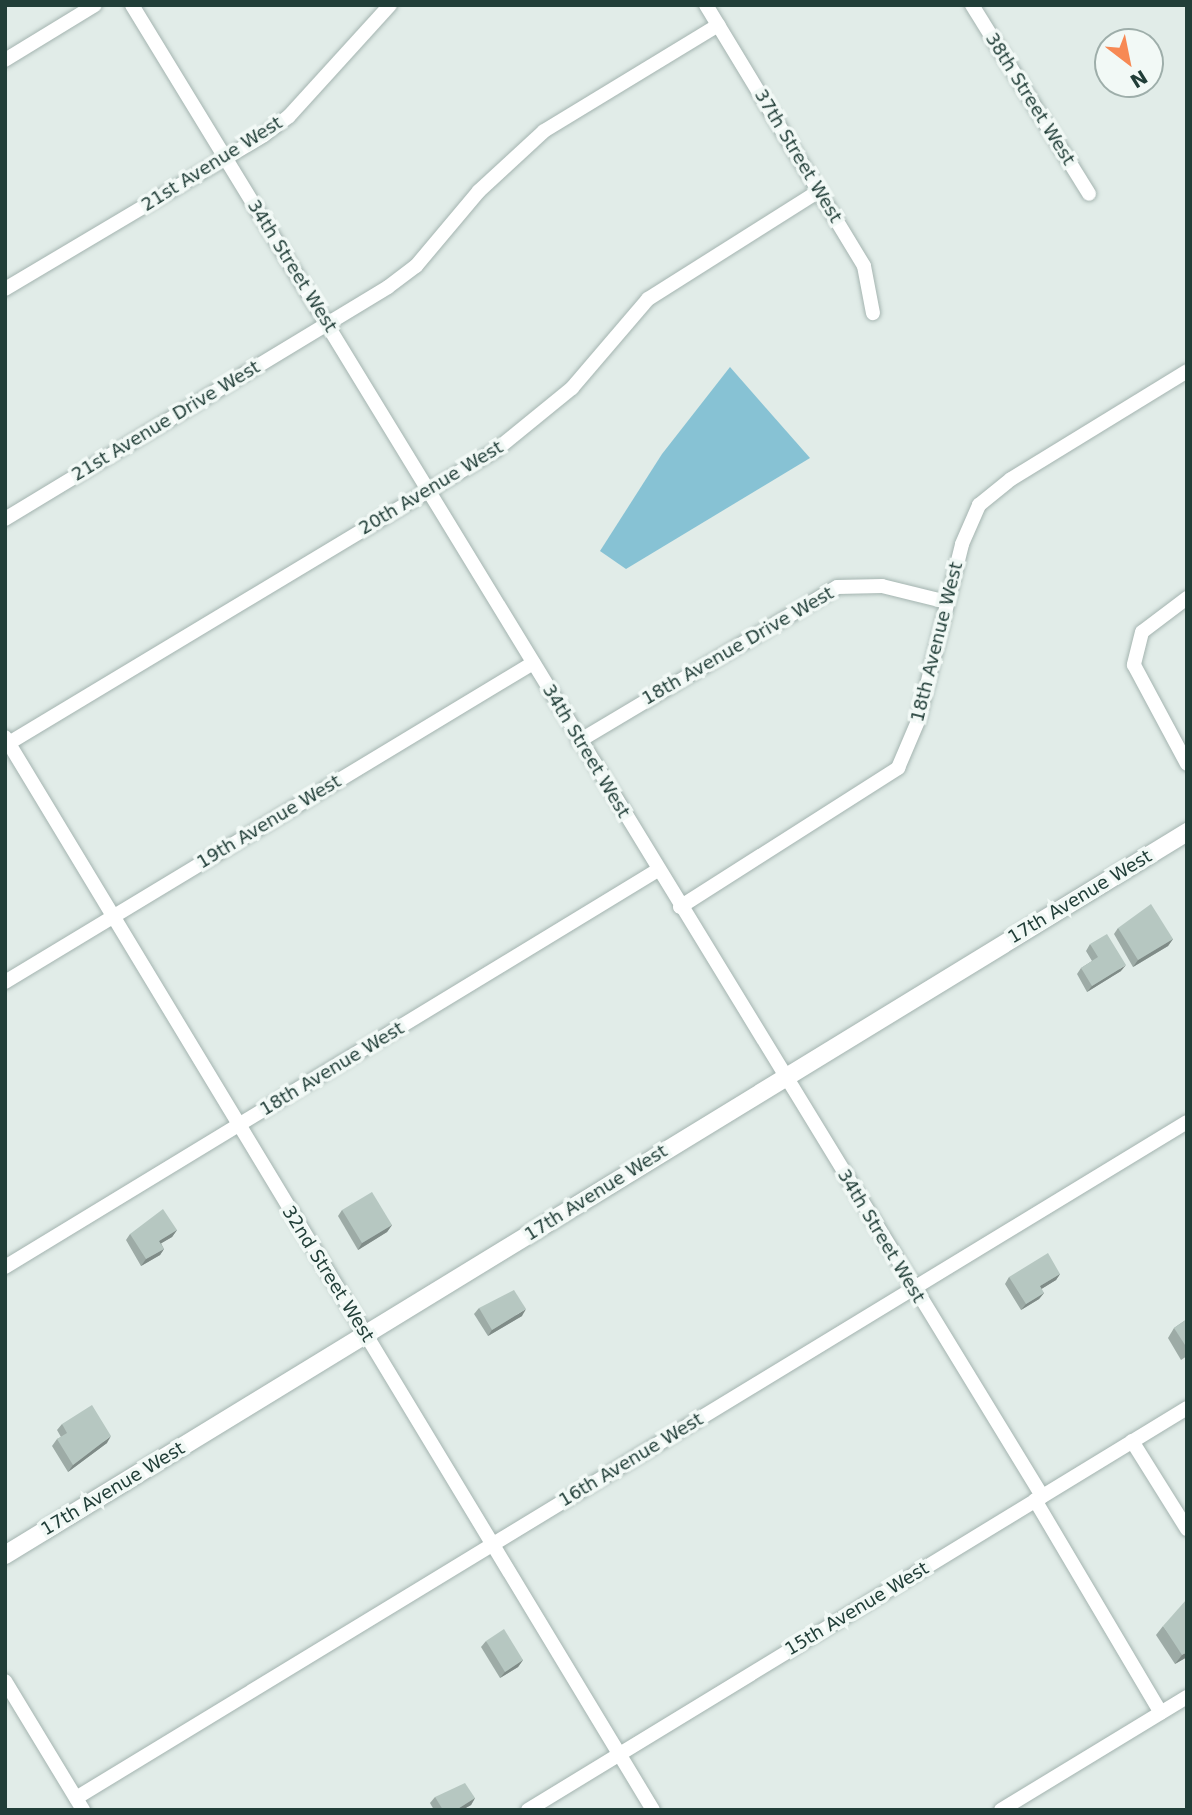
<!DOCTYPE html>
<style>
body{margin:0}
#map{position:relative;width:1192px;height:1815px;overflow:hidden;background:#e1ece8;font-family:"DejaVu Sans",sans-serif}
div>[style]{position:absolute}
.water>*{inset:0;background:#87c2d4}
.roads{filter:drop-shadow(0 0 2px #a4b4b0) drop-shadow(0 0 2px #a4b4b0)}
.minor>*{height:14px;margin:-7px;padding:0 7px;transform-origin:7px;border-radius:7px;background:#fff}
.tertiary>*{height:18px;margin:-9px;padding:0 9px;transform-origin:9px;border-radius:9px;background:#fff}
.wall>*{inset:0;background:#9daba6}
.shaded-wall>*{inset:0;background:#7f8b87}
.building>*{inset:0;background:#b6c7c1}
span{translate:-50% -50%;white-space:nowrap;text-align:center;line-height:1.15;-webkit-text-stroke:7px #f2f9f6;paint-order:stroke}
.street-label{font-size:18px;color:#213e38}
.frame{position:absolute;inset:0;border:7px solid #213e38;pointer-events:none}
.north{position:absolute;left:1094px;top:28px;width:70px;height:70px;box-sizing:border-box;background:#f2f9f6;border:2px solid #9eaeaa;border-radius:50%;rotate:148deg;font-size:19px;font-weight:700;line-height:28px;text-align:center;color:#213e38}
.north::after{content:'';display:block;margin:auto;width:24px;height:32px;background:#f78954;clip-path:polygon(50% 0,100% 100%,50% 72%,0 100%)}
</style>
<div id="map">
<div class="water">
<i style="clip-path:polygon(730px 367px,810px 458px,626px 569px,600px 551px,662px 454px)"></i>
</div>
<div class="roads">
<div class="minor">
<i style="left:132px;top:5px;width:1747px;rotate:58.6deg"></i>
<i style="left:706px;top:5px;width:305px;rotate:58.8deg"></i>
<i style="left:864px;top:266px;width:48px;rotate:79.2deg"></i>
<i style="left:972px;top:5px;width:222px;rotate:58.2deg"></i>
<i style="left:5px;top:60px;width:105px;rotate:-31.4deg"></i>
<i style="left:5px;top:289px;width:301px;rotate:-30.7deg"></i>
<i style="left:264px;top:135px;width:31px;rotate:-37deg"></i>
<i style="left:289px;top:116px;width:150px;rotate:-47.7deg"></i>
<i style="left:5px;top:519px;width:448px;rotate:-31.2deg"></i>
<i style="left:388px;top:287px;width:35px;rotate:-37deg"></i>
<i style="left:416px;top:266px;width:98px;rotate:-50deg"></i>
<i style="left:479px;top:191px;width:88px;rotate:-42.7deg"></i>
<i style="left:544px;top:131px;width:204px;rotate:-31.3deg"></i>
<i style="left:1187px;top:598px;width:56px;rotate:142.9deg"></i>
<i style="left:1142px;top:632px;width:34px;rotate:104deg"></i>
<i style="left:1134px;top:665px;width:112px;rotate:61.8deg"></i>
<i style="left:5px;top:737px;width:1253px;rotate:58.87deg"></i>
<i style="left:579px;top:741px;width:300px;rotate:-30.8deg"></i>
<i style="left:837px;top:587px;width:45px;rotate:-1.3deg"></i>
<i style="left:882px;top:586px;width:67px;rotate:13.8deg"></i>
<i style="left:9px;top:743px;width:568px;rotate:-31.03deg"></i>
<i style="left:496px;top:450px;width:98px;rotate:-39.2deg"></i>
<i style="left:572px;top:388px;width:117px;rotate:-49.5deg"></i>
<i style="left:648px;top:299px;width:202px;rotate:-32.3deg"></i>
<i style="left:680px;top:907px;width:259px;rotate:-32.5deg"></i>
<i style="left:898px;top:768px;width:51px;rotate:-66.9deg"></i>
<i style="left:918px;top:721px;width:182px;rotate:-76deg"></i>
<i style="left:962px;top:544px;width:43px;rotate:-66.4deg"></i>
<i style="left:979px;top:505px;width:41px;rotate:-39.1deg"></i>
<i style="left:1011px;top:479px;width:206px;rotate:-31.5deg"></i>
<i style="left:5px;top:982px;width:617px;rotate:-31.14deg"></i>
<i style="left:5px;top:1267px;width:764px;rotate:-31.3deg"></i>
<i style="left:1132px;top:1441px;width:104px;rotate:58deg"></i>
<i style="left:1035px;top:1500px;width:247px;rotate:59.4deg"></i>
<i style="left:5px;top:1681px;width:151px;rotate:58.8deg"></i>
<i style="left:76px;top:1798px;width:1300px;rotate:-31.32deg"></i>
<i style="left:528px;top:1810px;width:772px;rotate:-31.38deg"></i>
<i style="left:1001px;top:1810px;width:218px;rotate:-31.3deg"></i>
</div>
<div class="tertiary">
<i style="left:5px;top:1555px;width:1386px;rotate:-31.45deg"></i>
</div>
</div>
<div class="wall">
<i style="clip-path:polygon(1118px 928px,1173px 939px,1168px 946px,1133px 967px,1114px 934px)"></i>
<i style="clip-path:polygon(1090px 944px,1121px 971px,1087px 992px,1077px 974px,1081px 968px,1092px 961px,1086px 951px)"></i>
<i style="clip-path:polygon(342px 1210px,392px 1225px,387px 1232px,358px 1250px,338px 1216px)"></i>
<i style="clip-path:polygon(177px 1230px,172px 1237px,161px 1243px,164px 1249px,160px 1255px,141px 1266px,126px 1240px,130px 1234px)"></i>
<i style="clip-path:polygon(1060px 1274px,1056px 1280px,1041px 1289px,1044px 1293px,1039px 1299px,1021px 1310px,1005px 1284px,1009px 1277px)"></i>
<i style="clip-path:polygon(479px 1308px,522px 1316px,488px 1336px,474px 1314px)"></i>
<i style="clip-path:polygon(1187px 1319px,1187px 1356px,1181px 1360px,1168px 1338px,1174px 1328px)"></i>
<i style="clip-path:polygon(62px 1424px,107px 1443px,68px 1472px,52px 1446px,57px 1439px,61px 1437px,57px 1430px)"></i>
<i style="clip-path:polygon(1163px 1626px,1187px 1657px,1175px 1664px,1156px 1635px)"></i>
<i style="clip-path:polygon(486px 1641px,523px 1660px,518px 1667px,500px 1678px,481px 1647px)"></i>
<i style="clip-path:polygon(435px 1797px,475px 1798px,471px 1805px,462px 1810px,434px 1810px,430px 1803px)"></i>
</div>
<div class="shaded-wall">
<i style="clip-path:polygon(1173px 939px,1168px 946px,1133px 967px,1138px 960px)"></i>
<i style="clip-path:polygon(1126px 965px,1121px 971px,1087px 992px,1092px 986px)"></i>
<i style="clip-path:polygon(392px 1225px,387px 1232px,358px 1250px,362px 1243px)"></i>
<i style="clip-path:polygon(177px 1230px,172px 1237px,155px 1247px,159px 1241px)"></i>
<i style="clip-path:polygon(164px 1249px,160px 1255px,141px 1266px,146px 1259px)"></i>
<i style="clip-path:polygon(1060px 1274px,1056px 1280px,1035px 1293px,1040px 1286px)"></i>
<i style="clip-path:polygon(1044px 1293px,1039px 1299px,1021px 1310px,1026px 1304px)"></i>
<i style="clip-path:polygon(526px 1309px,522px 1316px,488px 1336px,492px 1330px)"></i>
<i style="clip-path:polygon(111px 1436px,107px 1443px,68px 1472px,73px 1465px)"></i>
<i style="clip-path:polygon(1187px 1652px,1187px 1657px,1175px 1664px,1182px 1655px)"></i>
<i style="clip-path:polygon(523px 1660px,518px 1667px,500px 1678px,505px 1672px)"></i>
<i style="clip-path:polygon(475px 1798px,471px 1805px,462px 1810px,456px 1810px)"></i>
</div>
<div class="building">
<i style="clip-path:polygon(1151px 904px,1173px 939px,1138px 960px,1118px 928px)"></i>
<i style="clip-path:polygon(1107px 934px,1126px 965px,1092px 986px,1081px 968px,1098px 957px,1090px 944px)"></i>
<i style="clip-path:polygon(372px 1192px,392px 1225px,362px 1243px,342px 1210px)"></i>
<i style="clip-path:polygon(163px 1209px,177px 1230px,159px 1241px,164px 1249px,146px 1259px,130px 1234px)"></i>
<i style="clip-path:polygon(1048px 1253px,1060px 1274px,1040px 1286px,1044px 1293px,1026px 1304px,1009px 1277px)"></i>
<i style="clip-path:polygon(514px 1290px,526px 1309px,492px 1330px,479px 1308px)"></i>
<i style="clip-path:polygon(1187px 1319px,1187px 1348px,1174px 1328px)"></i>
<i style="clip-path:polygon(92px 1405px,111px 1436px,73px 1465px,57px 1439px,67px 1433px,62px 1424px)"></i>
<i style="clip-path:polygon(1186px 1600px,1187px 1652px,1182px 1655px,1163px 1626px)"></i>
<i style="clip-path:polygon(504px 1629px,523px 1660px,505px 1672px,486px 1641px)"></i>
<i style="clip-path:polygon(465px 1783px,475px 1798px,456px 1810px,443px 1810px,435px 1797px)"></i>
</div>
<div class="street-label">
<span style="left:1030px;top:99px;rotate:58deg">38th Street West</span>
<span style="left:798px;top:156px;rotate:59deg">37th Street West</span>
<span style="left:212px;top:164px;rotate:-32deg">21st Avenue West</span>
<span style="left:292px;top:266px;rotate:58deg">34th Street West</span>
<span style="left:166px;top:421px;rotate:-31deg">21st Avenue Drive West</span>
<span style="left:431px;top:488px;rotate:-31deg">20th Avenue West</span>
<span style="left:937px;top:642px;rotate:-76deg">18th Avenue West</span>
<span style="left:738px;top:646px;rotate:-30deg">18th Avenue Drive West</span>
<span style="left:586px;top:751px;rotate:59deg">34th Street West</span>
<span style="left:269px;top:822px;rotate:-31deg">19th Avenue West</span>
<span style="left:1080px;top:897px;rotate:-31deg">17th Avenue West</span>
<span style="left:332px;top:1069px;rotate:-31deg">18th Avenue West</span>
<span style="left:596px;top:1193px;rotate:-32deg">17th Avenue West</span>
<span style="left:881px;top:1236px;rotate:59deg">34th Street West</span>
<span style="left:328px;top:1274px;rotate:58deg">32nd Street West</span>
<span style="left:631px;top:1460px;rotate:-31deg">16th Avenue West</span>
<span style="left:113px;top:1489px;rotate:-31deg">17th Avenue West</span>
<span style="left:857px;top:1609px;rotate:-31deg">15th Avenue West</span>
</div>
<div class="frame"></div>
<div class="north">N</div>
</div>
